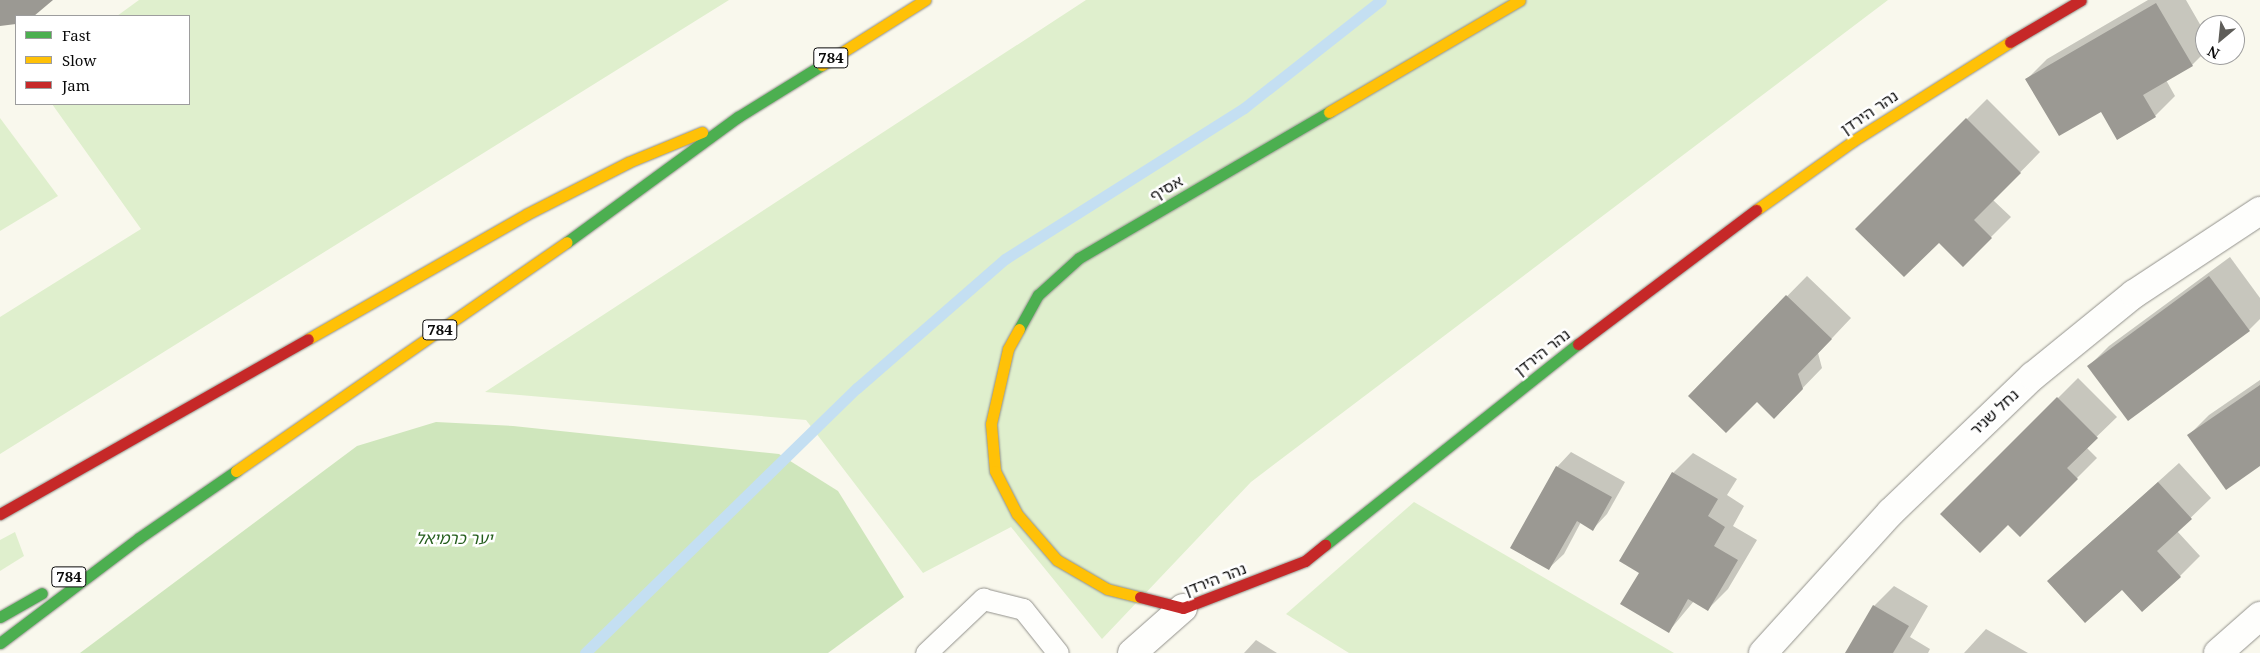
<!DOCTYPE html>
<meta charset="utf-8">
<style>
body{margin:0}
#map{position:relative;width:2260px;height:653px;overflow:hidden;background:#f9f8ed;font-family:"Noto Serif","Noto Sans Hebrew",serif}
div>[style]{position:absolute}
.green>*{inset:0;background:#dfefcd}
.forest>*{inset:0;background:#cfe6bc}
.shadow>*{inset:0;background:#0003}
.stream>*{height:11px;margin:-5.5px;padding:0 5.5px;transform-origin:5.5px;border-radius:5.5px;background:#c4dff2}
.building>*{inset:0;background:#9b9993}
.roads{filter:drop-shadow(0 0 1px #92918c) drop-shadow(0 0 1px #92918c)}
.lane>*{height:21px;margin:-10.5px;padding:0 10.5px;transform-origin:10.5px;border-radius:10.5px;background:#fefefc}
.street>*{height:28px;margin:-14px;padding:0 14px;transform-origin:14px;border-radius:14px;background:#fefefc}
.fast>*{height:11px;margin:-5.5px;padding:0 5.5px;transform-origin:5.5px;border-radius:5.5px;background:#4caf50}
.slow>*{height:11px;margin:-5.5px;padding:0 5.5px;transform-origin:5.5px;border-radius:5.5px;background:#ffc107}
.jam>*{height:11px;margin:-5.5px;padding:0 5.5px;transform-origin:5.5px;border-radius:5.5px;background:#c62828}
span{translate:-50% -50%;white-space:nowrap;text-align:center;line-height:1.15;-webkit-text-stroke:5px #fff;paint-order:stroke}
.shield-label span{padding:1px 4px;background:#fff;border:1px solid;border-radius:4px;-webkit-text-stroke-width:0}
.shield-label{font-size:15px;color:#0a0a0a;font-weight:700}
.street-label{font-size:16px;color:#0a0a0a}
.park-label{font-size:16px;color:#255e1d;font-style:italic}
.legend{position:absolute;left:15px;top:15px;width:175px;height:90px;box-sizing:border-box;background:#fff;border:1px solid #9d9d9d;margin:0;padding:6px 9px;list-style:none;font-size:15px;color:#0a0a0a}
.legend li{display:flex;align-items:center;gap:10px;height:25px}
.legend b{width:25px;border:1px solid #9d9d9d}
.north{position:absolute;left:2195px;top:15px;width:50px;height:50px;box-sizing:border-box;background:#fff;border:1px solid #9d9d9d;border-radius:50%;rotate:208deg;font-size:14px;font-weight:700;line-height:20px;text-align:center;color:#0a0a0a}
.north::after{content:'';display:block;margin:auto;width:18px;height:22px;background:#5e5d59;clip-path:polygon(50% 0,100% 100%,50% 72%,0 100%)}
</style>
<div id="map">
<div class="green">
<i style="clip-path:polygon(139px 0,729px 0,0 454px,0 317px,141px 229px,52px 104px,189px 104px,189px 16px,117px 16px)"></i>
<i style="clip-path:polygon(1086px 0,1888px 0,1251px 482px,1102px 639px,1011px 527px,923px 573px,806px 420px,485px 392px)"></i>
<i style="clip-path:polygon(0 118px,58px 196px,0 231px)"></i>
<i style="clip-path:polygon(1414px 502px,1674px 653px,1349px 653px,1286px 614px)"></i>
<i style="clip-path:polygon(15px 532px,24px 556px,0 571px,0 540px)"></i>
</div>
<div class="forest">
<i style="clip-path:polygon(436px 422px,513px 426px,779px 454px,838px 491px,904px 597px,828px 653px,80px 653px,357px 446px)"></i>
</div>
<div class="shadow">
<i style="clip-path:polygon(2148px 0,2186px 0,2205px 33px,2205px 52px,2192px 65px,2166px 80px,2175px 96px,2155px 116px,2101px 110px,2027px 79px,2047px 59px)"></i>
<i style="clip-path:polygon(1987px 99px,2040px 152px,1993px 200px,2011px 217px,1963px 265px,1939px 242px,1857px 229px)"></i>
<i style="clip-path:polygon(2230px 257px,2260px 298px,2260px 319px,2249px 330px,2089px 366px,2109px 346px)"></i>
<i style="clip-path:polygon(1807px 276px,1851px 318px,1818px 353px,1822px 368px,1794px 397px,1757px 401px,1689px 396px)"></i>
<i style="clip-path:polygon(2078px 378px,2117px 417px,2086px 447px,2097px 458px,2020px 535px,2008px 523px,1942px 514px)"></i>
<i style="clip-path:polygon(2260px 380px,2260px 464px,2189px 435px,2209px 415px)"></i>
<i style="clip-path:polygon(1571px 452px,1625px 482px,1607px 514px,1593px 529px,1581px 522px,1564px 554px,1549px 568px,1557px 467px)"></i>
<i style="clip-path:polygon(1693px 453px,1737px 479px,1727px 495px,1744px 506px,1733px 526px,1757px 540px,1728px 589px,1708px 609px,1694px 601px,1669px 631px,1641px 572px,1673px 473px)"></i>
<i style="clip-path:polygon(2179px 463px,2211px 498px,2177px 531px,2200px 556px,2180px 576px,2069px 562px)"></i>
<i style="clip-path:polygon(1894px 586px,1928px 606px,1910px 637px,1930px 649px,1928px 653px,1847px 653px,1874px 606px)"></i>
<i style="clip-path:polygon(1986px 629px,2028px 653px,1964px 653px)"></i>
<i style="clip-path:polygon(1256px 640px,1277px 653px,1244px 653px)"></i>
</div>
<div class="stream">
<i style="left:585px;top:653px;width:380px;rotate:-44.3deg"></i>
<i style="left:857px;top:388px;width:196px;rotate:-41.1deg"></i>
<i style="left:1005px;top:259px;width:283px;rotate:-32.3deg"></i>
<i style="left:1244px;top:108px;width:174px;rotate:-38.2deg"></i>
</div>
<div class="building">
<i style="clip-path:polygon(0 0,53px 0,34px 16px,16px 16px,16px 24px,0 26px)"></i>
<i style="clip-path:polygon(2156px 3px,2193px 66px,2143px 95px,2156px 117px,2117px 140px,2101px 112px,2059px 136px,2025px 79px)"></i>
<i style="clip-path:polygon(1966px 118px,2021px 173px,1974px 220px,1992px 238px,1963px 267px,1939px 243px,1904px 277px,1855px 229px)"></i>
<i style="clip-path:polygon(2209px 276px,2250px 331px,2128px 421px,2087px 366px)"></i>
<i style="clip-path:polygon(1786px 295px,1832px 339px,1798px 374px,1803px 389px,1774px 419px,1757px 402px,1726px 433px,1688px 396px)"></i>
<i style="clip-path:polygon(2260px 385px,2260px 466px,2226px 490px,2187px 435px)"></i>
<i style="clip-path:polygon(2057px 397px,2098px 438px,2067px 468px,2078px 479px,2020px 537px,2008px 525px,1980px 553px,1940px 514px)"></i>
<i style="clip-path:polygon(1556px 466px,1612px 497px,1593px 531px,1577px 521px,1549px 570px,1510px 548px)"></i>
<i style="clip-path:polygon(1672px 472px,1718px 499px,1708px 516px,1725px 527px,1714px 546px,1738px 560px,1708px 611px,1688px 599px,1669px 633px,1620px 604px,1639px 573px,1619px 561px)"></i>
<i style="clip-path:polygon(2158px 482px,2192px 519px,2157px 551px,2181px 577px,2142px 612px,2122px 590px,2085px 623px,2047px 581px)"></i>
<i style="clip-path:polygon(1873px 605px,1909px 626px,1893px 653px,1845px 653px)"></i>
</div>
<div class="roads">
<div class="lane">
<i style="left:926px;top:653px;width:79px;rotate:-43.5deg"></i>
<i style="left:983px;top:599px;width:41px;rotate:14deg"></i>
<i style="left:1023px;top:609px;width:56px;rotate:51.5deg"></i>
</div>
<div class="street">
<i style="left:1132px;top:653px;width:68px;rotate:-41.4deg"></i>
<i style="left:1763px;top:653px;width:190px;rotate:-47.8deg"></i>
<i style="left:1891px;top:512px;width:197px;rotate:-43.8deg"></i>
<i style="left:2033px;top:376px;width:130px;rotate:-39.1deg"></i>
<i style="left:2134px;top:294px;width:151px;rotate:-33.4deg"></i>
<i style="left:2218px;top:653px;width:56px;rotate:-41.4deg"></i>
</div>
<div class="fast">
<i style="left:567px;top:242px;width:212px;rotate:-36.2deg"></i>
<i style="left:738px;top:117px;width:99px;rotate:-31.8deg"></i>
<i style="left:1019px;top:329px;width:39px;rotate:-61deg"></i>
<i style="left:1038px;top:295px;width:55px;rotate:-42.1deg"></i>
<i style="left:1079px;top:258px;width:290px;rotate:-30.3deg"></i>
<i style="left:1325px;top:545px;width:323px;rotate:-38.5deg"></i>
<i style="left:0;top:617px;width:48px;rotate:-29.7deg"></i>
<i style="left:0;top:643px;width:174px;rotate:-37.1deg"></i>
<i style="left:139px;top:538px;width:118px;rotate:-34.6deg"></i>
</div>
<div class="slow">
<i style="left:822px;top:65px;width:122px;rotate:-32.3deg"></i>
<i style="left:1329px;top:112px;width:221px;rotate:-30.4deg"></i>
<i style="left:1756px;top:210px;width:119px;rotate:-35.4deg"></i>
<i style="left:1853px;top:141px;width:186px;rotate:-32.2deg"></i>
<i style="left:1019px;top:329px;width:23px;rotate:119deg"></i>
<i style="left:1008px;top:349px;width:77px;rotate:102.8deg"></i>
<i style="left:991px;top:424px;width:47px;rotate:85.1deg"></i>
<i style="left:995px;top:471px;width:48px;rotate:62.9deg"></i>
<i style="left:1017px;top:514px;width:61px;rotate:49deg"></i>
<i style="left:1057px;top:560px;width:58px;rotate:30.1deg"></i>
<i style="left:1107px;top:589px;width:34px;rotate:14deg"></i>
<i style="left:308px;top:339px;width:252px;rotate:-29.7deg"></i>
<i style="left:527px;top:214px;width:114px;rotate:-27deg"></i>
<i style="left:629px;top:162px;width:79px;rotate:-22.3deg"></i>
<i style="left:236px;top:471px;width:402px;rotate:-34.7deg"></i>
</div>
<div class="jam">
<i style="left:2010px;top:42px;width:82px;rotate:-30.6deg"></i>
<i style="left:1578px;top:344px;width:223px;rotate:-37deg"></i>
<i style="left:0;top:514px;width:354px;rotate:-29.6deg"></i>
<i style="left:1140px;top:597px;width:44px;rotate:14.3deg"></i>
<i style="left:1183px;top:608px;width:131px;rotate:-21.1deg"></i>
<i style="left:1305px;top:561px;width:26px;rotate:-39deg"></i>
</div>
</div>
<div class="shield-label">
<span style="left:831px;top:58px">784</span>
<span style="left:440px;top:330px">784</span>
<span style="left:69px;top:577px">784</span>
</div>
<div class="street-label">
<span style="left:1869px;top:112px;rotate:-34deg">נהר הירדן</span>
<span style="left:1166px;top:188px;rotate:-30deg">אסיף</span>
<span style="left:1542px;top:352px;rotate:-38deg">נהר הירדן</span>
<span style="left:1994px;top:412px;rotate:-43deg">נחל שניר</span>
<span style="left:1215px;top:579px;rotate:-21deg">נהר הירדן</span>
</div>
<div class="park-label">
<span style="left:454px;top:538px">יער כרמיאל</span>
</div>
<ul class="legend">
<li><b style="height:6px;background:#4caf50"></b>Fast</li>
<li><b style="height:6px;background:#ffc107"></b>Slow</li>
<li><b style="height:6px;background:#c62828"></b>Jam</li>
</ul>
<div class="north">N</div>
</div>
